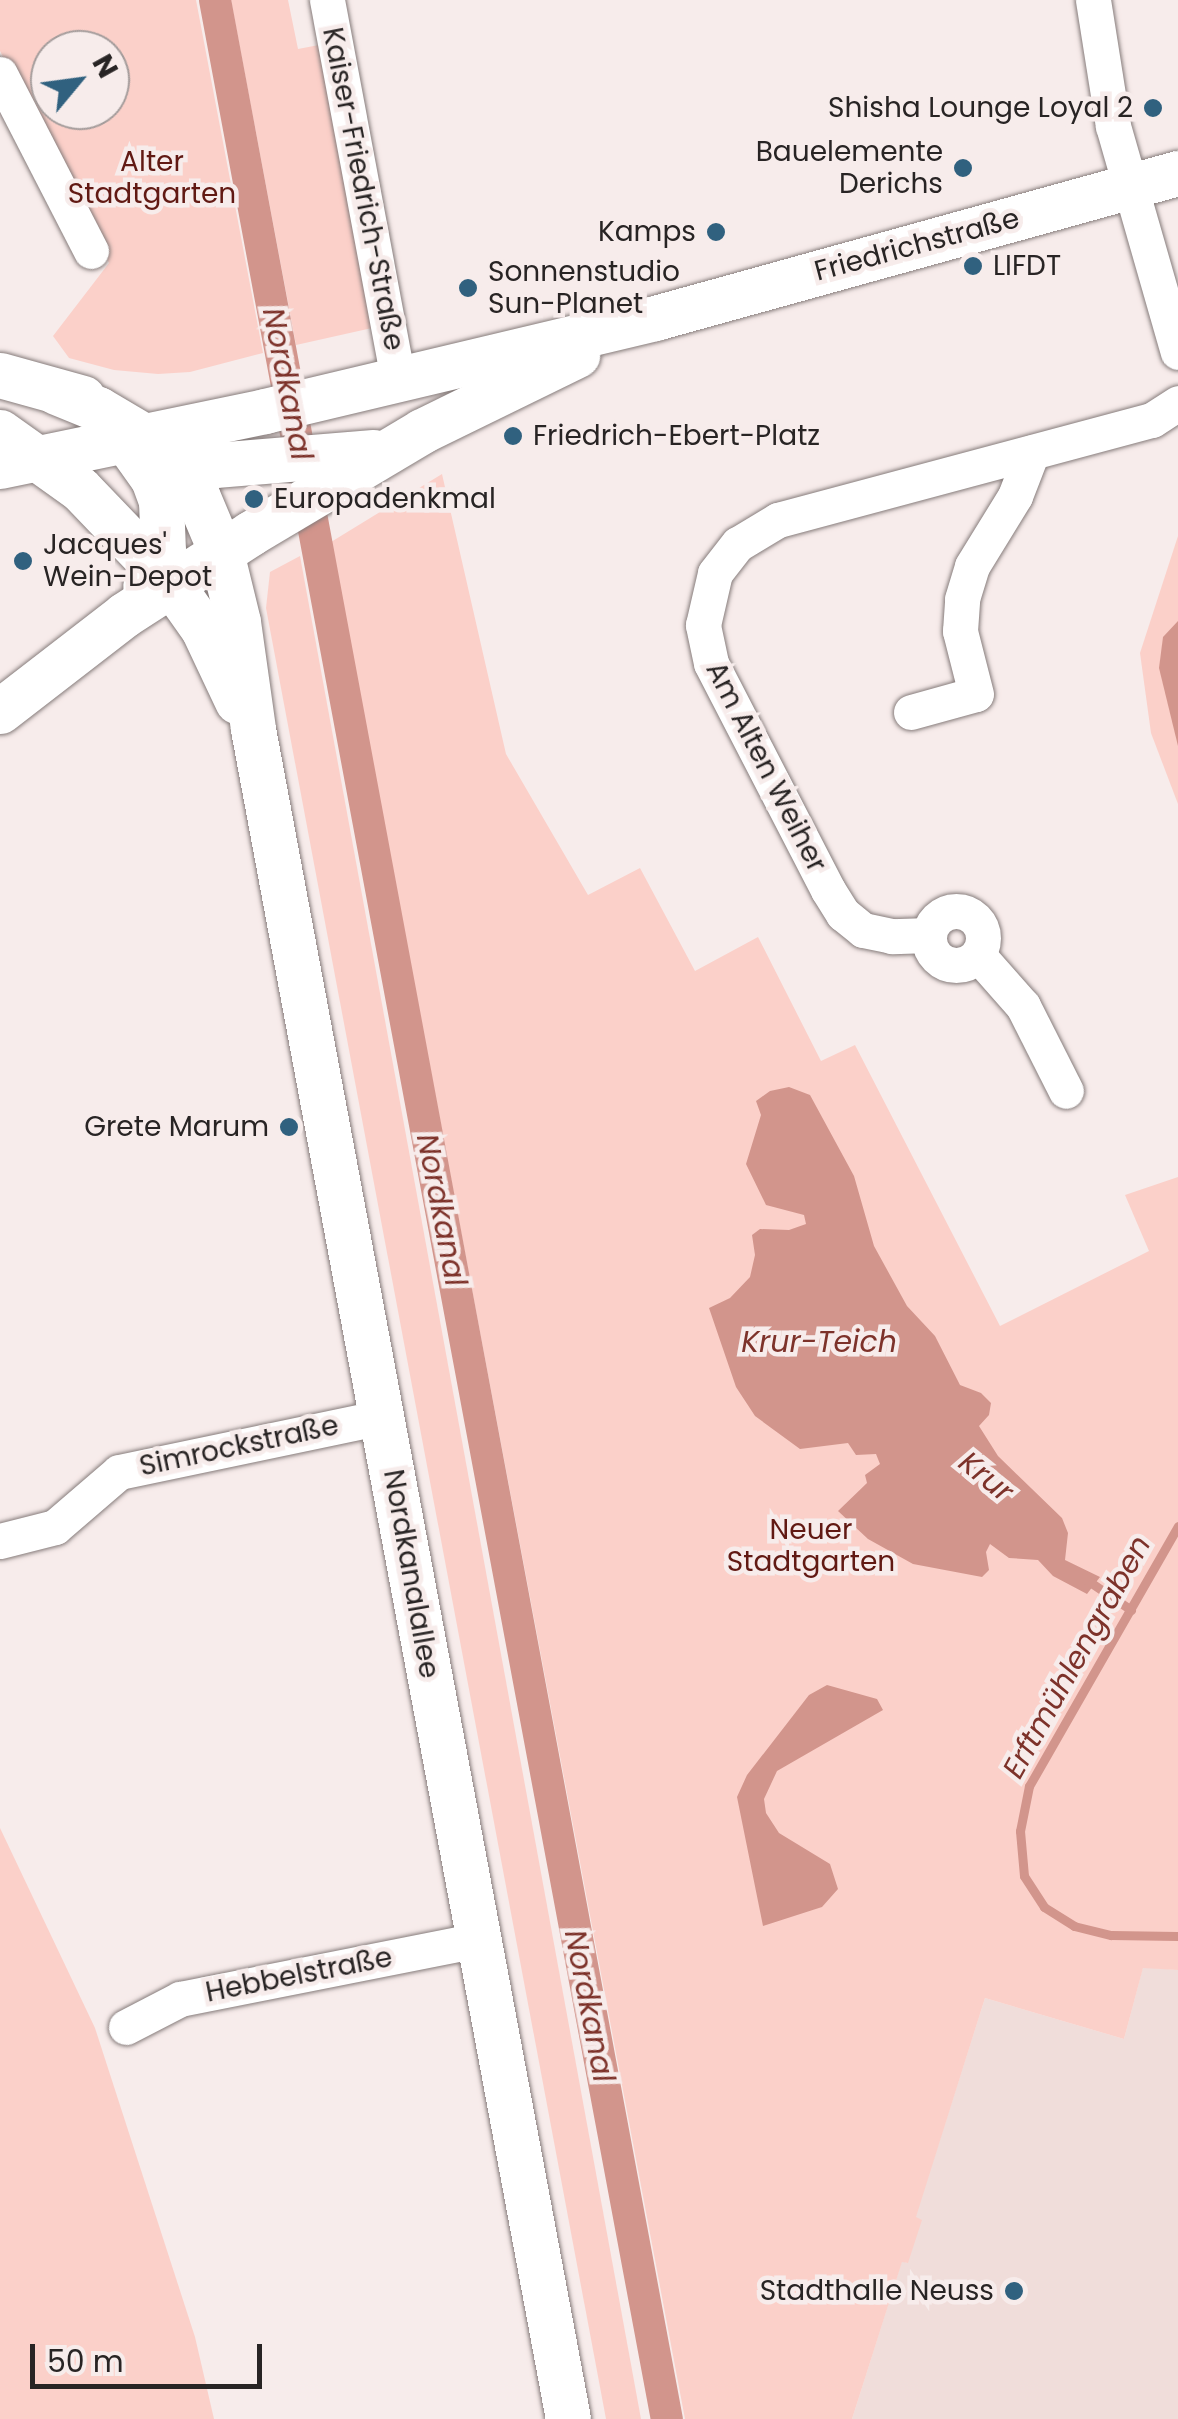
<!DOCTYPE html>
<meta charset="utf-8">
<style>
body{margin:0}
#map{position:relative;width:1178px;height:2419px;overflow:hidden;background:#f7eceb;font-family:Poppins,sans-serif}
div>[style]{position:absolute}
.built>*{inset:0;background:#f0ddda}
.green>*{inset:0;background:#fbd0c9}
.water>*{inset:0;background:#d2958c}
.stream>*{height:9px;margin:-4.5px;padding:0 4.5px;transform-origin:4.5px;border-radius:4.5px;background:#d2958c}
.canal>*{height:32px;margin:-16px;padding:0 16px;transform-origin:16px;border-radius:16px;background:#d2958c}
.roads{filter:drop-shadow(0 0 2px #867c7b) drop-shadow(0 0 2px #867c7b)}
.minor>*{height:35px;margin:-17.5px;padding:0 17.5px;transform-origin:17.5px;border-radius:17.5px;background:#fff}
.minor>.ring{margin:-17.5px;padding:0;box-sizing:content-box;background:none;border:35px solid #fff;border-radius:50%}
.major>*{height:45px;margin:-22.5px;padding:0 22.5px;transform-origin:22.5px;border-radius:22.5px;background:#fff}
.dots>*{width:28px;height:28px;translate:-50% -50%;box-sizing:border-box;border:5px solid #f7eceb;border-radius:50%}
span{translate:-50% -50%;white-space:nowrap;text-align:center;line-height:1.15;-webkit-text-stroke:9px #f7eceb;paint-order:stroke}
.poi-label{font-size:28px;color:#282424}
.right{translate:-100% -50%;text-align:right}
.left{translate:0 -50%;text-align:left}
.park-label{font-size:28px;color:#611913}
.street-label{font-size:28px;color:#282424}
.water-label{font-size:30px;color:#7d322a;font-style:italic}
.north{position:absolute;left:30px;top:30px;width:100px;height:100px;box-sizing:border-box;background:#f7eceb;border:2px solid #a49c9b;border-radius:50%;rotate:61deg;font-size:28px;font-weight:700;line-height:40px;text-align:center;color:#282424}
.north::after{content:'';display:block;margin:auto;width:35px;height:45px;background:#30617f;clip-path:polygon(50% 0,100% 100%,50% 72%,0 100%)}
.scale{position:absolute;left:30px;top:2344px;width:232px;height:45px;box-sizing:border-box;border:5px solid #282424;border-top:0;padding-left:12px;font-size:30px;line-height:35px;white-space:nowrap;color:#282424;-webkit-text-stroke:8px #f7eceb;paint-order:stroke}
</style>
<div id="map">
<div class="built">
<i style="clip-path:polygon(1143px 1967px,1178px 1970px,1178px 2419px,852px 2419px,902px 2261px,907px 2263px,921px 2220px,915px 2218px,985px 1998px,1124px 2039px)"></i>
</div>
<div class="green">
<i style="clip-path:polygon(evenodd,0 0,196px 0,263px 353px,190px 372px,158px 374px,114px 370px,69px 358px,53px 336px,109px 263px,0 51px,0 0,50px 50px,110px 50px,110px 110px,50px 110px,50px 50px)"></i>
<i style="clip-path:polygon(231px 0,288px 0,298px 49px,319px 45px,372px 328px,296px 345px)"></i>
<i style="clip-path:polygon(442px 474px,506px 754px,588px 895px,640px 868px,695px 971px,758px 937px,821px 1061px,855px 1045px,1000px 1326px,1149px 1251px,1125px 1195px,1178px 1177px,1178px 1970px,1143px 1968px,1124px 2039px,985px 1998px,916px 2217px,922px 2220px,908px 2263px,902px 2262px,852px 2419px,685px 2419px,331px 542px)"></i>
<i style="clip-path:polygon(1178px 536px,1178px 804px,1151px 733px,1140px 653px)"></i>
<i style="clip-path:polygon(300px 556px,641px 2419px,606px 2419px,266px 608px,270px 572px)"></i>
<i style="clip-path:polygon(0 1828px,95px 2028px,195px 2337px,214px 2419px,0 2419px)"></i>
</div>
<div class="water">
<i style="clip-path:polygon(1178px 621px,1178px 746px,1159px 668px,1163px 637px)"></i>
<i style="clip-path:polygon(789px 1087px,810px 1095px,854px 1176px,874px 1246px,907px 1306px,935px 1336px,960px 1385px,981px 1393px,991px 1403px,989px 1415px,979px 1426px,998px 1456px,1062px 1518px,1068px 1533px,1065px 1560px,1100px 1577px,1087px 1594px,1053px 1576px,1038px 1560px,1009px 1558px,990px 1544px,986px 1552px,989px 1570px,982px 1577px,913px 1564px,868px 1539px,838px 1511px,867px 1483px,865px 1475px,880px 1464px,876px 1454px,856px 1455px,848px 1443px,800px 1449px,755px 1416px,736px 1387px,709px 1308px,730px 1298px,750px 1277px,755px 1255px,752px 1235px,760px 1229px,789px 1230px,806px 1224px,804px 1215px,766px 1205px,746px 1164px,761px 1115px,756px 1101px,770px 1091px)"></i>
<i style="clip-path:polygon(827px 1685px,877px 1699px,883px 1710px,777px 1771px,764px 1799px,766px 1813px,779px 1833px,830px 1864px,838px 1889px,822px 1907px,763px 1926px,737px 1797px,747px 1775px,809px 1695px)"></i>
</div>
<div class="stream">
<i style="left:1178px;top:1526px;width:300px;rotate:119.8deg"></i>
<i style="left:1029px;top:1786px;width:46px;rotate:101.3deg"></i>
<i style="left:1020px;top:1831px;width:45px;rotate:84.9deg"></i>
<i style="left:1024px;top:1876px;width:37px;rotate:57deg"></i>
<i style="left:1044px;top:1907px;width:36px;rotate:32deg"></i>
<i style="left:1074px;top:1926px;width:38px;rotate:14deg"></i>
<i style="left:1111px;top:1935px;width:67px;rotate:0.9deg"></i>
<i style="left:1084px;top:1578px;width:57px;rotate:34.2deg"></i>
</div>
<div class="canal">
<i style="left:215px;top:0;width:2461px;rotate:79.42deg"></i>
</div>
<div class="roads">
<div class="minor">
<i style="left:327px;top:0;width:386px;rotate:79.4deg"></i>
<i style="left:1093px;top:0;width:128px;rotate:81deg"></i>
<i style="left:1113px;top:126px;width:235px;rotate:74deg"></i>
<i style="left:0;top:74px;width:199px;rotate:62.8deg"></i>
<i style="left:911px;top:712px;width:67px;rotate:-15.5deg"></i>
<i style="left:976px;top:694px;width:65px;rotate:-104.3deg"></i>
<i style="left:960px;top:631px;width:32px;rotate:-86deg"></i>
<i style="left:962px;top:599px;width:34px;rotate:-73deg"></i>
<i style="left:972px;top:566px;width:82px;rotate:-58.4deg"></i>
<i style="left:1015px;top:496px;width:47px;rotate:-68.9deg"></i>
<i class="ring" style="left:929px;top:911px;width:19px;height:19px"></i>
<i style="left:929px;top:935px;width:37px;rotate:178deg"></i>
<i style="left:892px;top:936px;width:30px;rotate:-168deg"></i>
<i style="left:863px;top:930px;width:26px;rotate:-141deg"></i>
<i style="left:843px;top:914px;width:28px;rotate:-122deg"></i>
<i style="left:828px;top:890px;width:255px;rotate:-117.3deg"></i>
<i style="left:711px;top:663px;width:39px;rotate:-102deg"></i>
<i style="left:703px;top:625px;width:53px;rotate:-77deg"></i>
<i style="left:715px;top:573px;width:37px;rotate:-52deg"></i>
<i style="left:738px;top:544px;width:47px;rotate:-31deg"></i>
<i style="left:778px;top:520px;width:387px;rotate:-15deg"></i>
<i style="left:1152px;top:420px;width:31px;rotate:-33deg"></i>
<i style="left:978px;top:955px;width:68px;rotate:48.6deg"></i>
<i style="left:1023px;top:1006px;width:95px;rotate:63.2deg"></i>
<i style="left:0;top:1541px;width:57px;rotate:-14.3deg"></i>
<i style="left:55px;top:1527px;width:84px;rotate:-40.7deg"></i>
<i style="left:119px;top:1472px;width:269px;rotate:-11.8deg"></i>
<i style="left:126px;top:2027px;width:61px;rotate:-27.4deg"></i>
<i style="left:180px;top:1999px;width:305px;rotate:-11.2deg"></i>
</div>
<div class="major">
<i style="left:0;top:375px;width:86px;rotate:15.5deg"></i>
<i style="left:56px;top:392px;width:45px;rotate:22deg"></i>
<i style="left:98px;top:409px;width:53px;rotate:30.4deg"></i>
<i style="left:144px;top:436px;width:34px;rotate:40deg"></i>
<i style="left:170px;top:458px;width:46px;rotate:53.9deg"></i>
<i style="left:197px;top:495px;width:62px;rotate:67.2deg"></i>
<i style="left:221px;top:552px;width:72px;rotate:76.3deg"></i>
<i style="left:238px;top:622px;width:108px;rotate:82deg"></i>
<i style="left:253px;top:729px;width:1719px;rotate:79.44deg"></i>
<i style="left:0;top:432px;width:98px;rotate:35.5deg"></i>
<i style="left:80px;top:489px;width:133px;rotate:46.2deg"></i>
<i style="left:172px;top:585px;width:54px;rotate:54.8deg"></i>
<i style="left:203px;top:629px;width:80px;rotate:64.7deg"></i>
<i style="left:126px;top:441px;width:47px;rotate:54.6deg"></i>
<i style="left:153px;top:479px;width:23px;rotate:70deg"></i>
<i style="left:161px;top:501px;width:50px;rotate:87.7deg"></i>
<i style="left:163px;top:551px;width:39px;rotate:117deg"></i>
<i style="left:154px;top:452px;width:40px;rotate:18deg"></i>
<i style="left:192px;top:464px;width:23px;rotate:2deg"></i>
<i style="left:215px;top:465px;width:159px;rotate:-4.7deg"></i>
<i style="left:0;top:466px;width:271px;rotate:-11.7deg"></i>
<i style="left:265px;top:411px;width:401px;rotate:-13.4deg"></i>
<i style="left:655px;top:318px;width:543px;rotate:-15.5deg"></i>
<i style="left:0;top:711px;width:157px;rotate:-37.7deg"></i>
<i style="left:124px;top:615px;width:151px;rotate:-32.8deg"></i>
<i style="left:251px;top:533px;width:199px;rotate:-30.8deg"></i>
<i style="left:422px;top:431px;width:173px;rotate:-26.1deg"></i>
</div>
</div>
<div class="dots">
<i style="left:1153px;top:108px;background:#30617f"></i>
<i style="left:963px;top:168px;background:#30617f"></i>
<i style="left:716px;top:232px;background:#30617f"></i>
<i style="left:973px;top:266px;background:#30617f"></i>
<i style="left:468px;top:288px;background:#30617f"></i>
<i style="left:513px;top:436px;background:#30617f"></i>
<i style="left:254px;top:499px;background:#30617f"></i>
<i style="left:23px;top:561px;background:#30617f"></i>
<i style="left:289px;top:1127px;background:#30617f"></i>
<i style="left:1014px;top:2291px;background:#30617f"></i>
</div>
<div class="poi-label">
<span class="right" style="left:1133px;top:108px">Shisha Lounge Loyal 2</span>
<span class="right" style="left:943px;top:168px">Bauelemente<br>Derichs</span>
<span class="right" style="left:696px;top:232px">Kamps</span>
<span class="left" style="left:993px;top:266px">LIFDT</span>
<span class="left" style="left:488px;top:288px">Sonnenstudio<br>Sun-Planet</span>
<span class="left" style="left:533px;top:436px">Friedrich-Ebert-Platz</span>
<span class="left" style="left:274px;top:499px">Europadenkmal</span>
<span class="left" style="left:43px;top:561px">Jacques'<br>Wein-Depot</span>
<span class="right" style="left:269px;top:1127px">Grete Marum</span>
<span class="right" style="left:994px;top:2291px">Stadthalle Neuss</span>
</div>
<div class="park-label">
<span style="left:152px;top:178px">Alter<br>Stadtgarten</span>
<span style="left:811px;top:1546px">Neuer<br>Stadtgarten</span>
</div>
<div class="street-label">
<span style="left:363px;top:189px;rotate:79deg">Kaiser-Friedrich-Straße</span>
<span style="left:917px;top:245px;rotate:-15deg">Friedrichstraße</span>
<span style="left:766px;top:767px;rotate:63deg">Am Alten Weiher</span>
<span style="left:239px;top:1446px;rotate:-12deg">Simrockstraße</span>
<span style="left:411px;top:1574px;rotate:80deg">Nordkanalallee</span>
<span style="left:299px;top:1975px;rotate:-11deg">Hebbelstraße</span>
</div>
<div class="water-label">
<span style="left:287px;top:384px;rotate:79deg">Nordkanal</span>
<span style="left:441px;top:1210px;rotate:79deg">Nordkanal</span>
<span style="left:819px;top:1342px">Krur-Teich</span>
<span style="left:986px;top:1477px;rotate:39deg">Krur</span>
<span style="left:1077px;top:1657px;rotate:-61deg">Erftmühlengraben</span>
<span style="left:589px;top:2006px;rotate:79deg">Nordkanal</span>
</div>
<div class="north">N</div>
<div class="scale">50 m</div>
</div>
